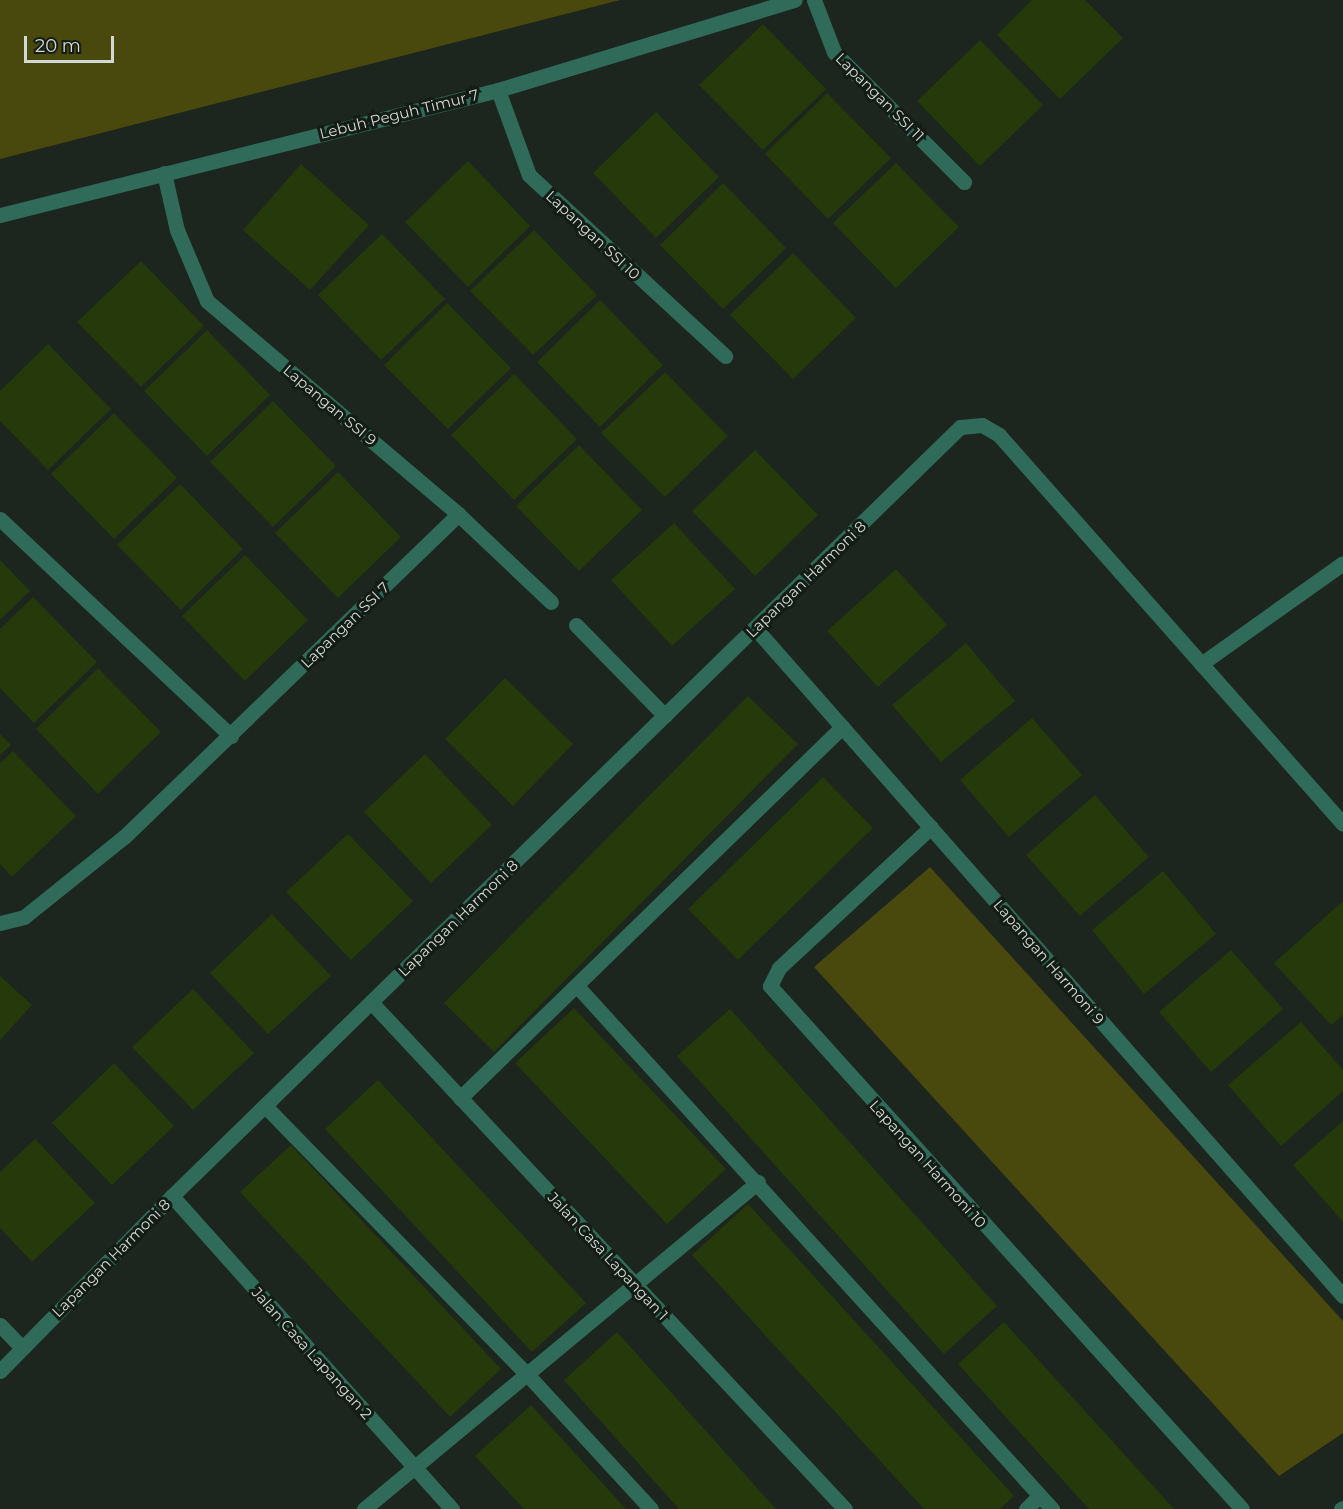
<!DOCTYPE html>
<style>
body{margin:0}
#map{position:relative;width:1343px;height:1509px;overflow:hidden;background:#1c261e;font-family:Montserrat,sans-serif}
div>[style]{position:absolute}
.green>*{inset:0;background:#4a490d}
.building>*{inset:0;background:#25390b}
.lane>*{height:15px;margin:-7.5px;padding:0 7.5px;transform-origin:7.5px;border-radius:7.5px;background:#306a59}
.street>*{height:15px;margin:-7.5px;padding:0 7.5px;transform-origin:7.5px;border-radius:7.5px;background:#306a59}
span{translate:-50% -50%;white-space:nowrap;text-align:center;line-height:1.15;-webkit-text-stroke:6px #131c15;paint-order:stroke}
.street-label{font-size:15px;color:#d2d9d3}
.scale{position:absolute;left:24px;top:36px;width:90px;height:27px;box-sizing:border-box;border:3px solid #d2d9d3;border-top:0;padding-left:8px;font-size:18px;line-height:21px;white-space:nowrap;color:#d2d9d3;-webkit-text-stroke:4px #131c15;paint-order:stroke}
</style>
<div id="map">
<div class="green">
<i style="clip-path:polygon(0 0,620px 0,0 159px)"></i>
<i style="clip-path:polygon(930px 867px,1343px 1321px,1343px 1433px,1279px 1476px,814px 967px)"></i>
</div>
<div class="building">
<i style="clip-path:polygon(1032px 0,1085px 0,1123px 38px,1060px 99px,997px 35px)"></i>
<i style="clip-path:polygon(763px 24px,826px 89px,763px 150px,699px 85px)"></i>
<i style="clip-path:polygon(980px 40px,1043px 105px,980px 166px,917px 101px)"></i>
<i style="clip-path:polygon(827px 93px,891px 158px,828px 219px,765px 154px)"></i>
<i style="clip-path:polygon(656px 112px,719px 177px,656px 238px,593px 173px)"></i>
<i style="clip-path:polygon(468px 161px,530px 226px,468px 287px,405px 222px)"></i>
<i style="clip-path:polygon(896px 163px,959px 227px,896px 288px,833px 223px)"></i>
<i style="clip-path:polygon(301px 164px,369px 225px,310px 290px,243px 230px)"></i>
<i style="clip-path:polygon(723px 183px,786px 248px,723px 309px,660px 245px)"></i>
<i style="clip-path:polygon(534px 230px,597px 295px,533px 355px,470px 291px)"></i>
<i style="clip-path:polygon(382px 234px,445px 299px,381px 360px,318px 295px)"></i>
<i style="clip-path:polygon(793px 253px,856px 318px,793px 379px,730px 315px)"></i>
<i style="clip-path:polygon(141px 261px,204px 326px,141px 387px,77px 322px)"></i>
<i style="clip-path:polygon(600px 300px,663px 365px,600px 427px,537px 362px)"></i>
<i style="clip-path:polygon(447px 303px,511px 368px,448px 429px,384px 365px)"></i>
<i style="clip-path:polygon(207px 330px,270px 395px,207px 456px,144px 391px)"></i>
<i style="clip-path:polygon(48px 344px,111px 409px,48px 470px,0 421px,0 391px)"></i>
<i style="clip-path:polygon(665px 372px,728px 436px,665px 497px,601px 433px)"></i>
<i style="clip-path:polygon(514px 374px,577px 439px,514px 500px,451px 435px)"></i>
<i style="clip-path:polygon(273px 401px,336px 466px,273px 527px,210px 462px)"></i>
<i style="clip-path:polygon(114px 413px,177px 478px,114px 539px,51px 474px)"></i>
<i style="clip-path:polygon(579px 445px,642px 510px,579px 571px,516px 506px)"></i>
<i style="clip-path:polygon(755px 450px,818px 515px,755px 576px,692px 511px)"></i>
<i style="clip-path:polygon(338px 472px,401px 537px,338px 598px,275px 533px)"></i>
<i style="clip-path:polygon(180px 484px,243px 549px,181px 610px,117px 545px)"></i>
<i style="clip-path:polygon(674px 523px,735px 589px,672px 646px,611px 580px)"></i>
<i style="clip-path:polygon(245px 555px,308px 620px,245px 681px,182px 616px)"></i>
<i style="clip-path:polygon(0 560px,30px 591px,0 620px)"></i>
<i style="clip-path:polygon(896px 569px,947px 625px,878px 687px,827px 631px)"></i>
<i style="clip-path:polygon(33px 597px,97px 662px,34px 723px,0 688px,0 629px)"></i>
<i style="clip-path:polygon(966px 643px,1015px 701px,941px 762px,892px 705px)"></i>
<i style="clip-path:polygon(98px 668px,161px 732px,98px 794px,36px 729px)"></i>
<i style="clip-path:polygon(505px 678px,573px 744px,513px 806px,445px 739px)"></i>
<i style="clip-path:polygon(748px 696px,798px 744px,494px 1052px,444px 1003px)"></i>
<i style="clip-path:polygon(1032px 718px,1082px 775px,1009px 837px,960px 780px)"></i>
<i style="clip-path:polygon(0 734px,11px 745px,0 755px)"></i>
<i style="clip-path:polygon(13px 751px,76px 816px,12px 877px,0 864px,0 763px)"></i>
<i style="clip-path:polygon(425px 754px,492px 825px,431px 883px,364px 812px)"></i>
<i style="clip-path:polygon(823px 777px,873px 828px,738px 960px,688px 909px)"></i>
<i style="clip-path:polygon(1095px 795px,1149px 857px,1080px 916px,1026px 855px)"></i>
<i style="clip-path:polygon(348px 834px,413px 901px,351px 960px,286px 892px)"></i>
<i style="clip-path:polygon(1163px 871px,1216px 934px,1144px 994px,1092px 930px)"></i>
<i style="clip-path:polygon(1343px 901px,1343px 1015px,1331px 1025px,1274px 963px)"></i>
<i style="clip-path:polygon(272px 914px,331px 976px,268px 1034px,210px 973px)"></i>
<i style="clip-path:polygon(1231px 950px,1283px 1009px,1211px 1072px,1159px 1012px)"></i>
<i style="clip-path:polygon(0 976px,32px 1005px,0 1040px)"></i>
<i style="clip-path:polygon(193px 989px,254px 1053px,193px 1110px,132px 1047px)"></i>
<i style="clip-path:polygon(574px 1008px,726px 1169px,667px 1224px,515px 1063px)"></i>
<i style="clip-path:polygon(730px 1009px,997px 1306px,944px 1354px,677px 1056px)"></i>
<i style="clip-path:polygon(1301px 1022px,1343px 1070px,1343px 1091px,1281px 1146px,1228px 1085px)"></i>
<i style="clip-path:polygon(114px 1063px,174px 1126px,112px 1185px,52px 1123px)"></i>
<i style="clip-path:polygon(378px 1080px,586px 1303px,532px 1352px,325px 1129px)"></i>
<i style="clip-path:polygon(1343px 1121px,1343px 1222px,1293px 1165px)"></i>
<i style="clip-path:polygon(35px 1139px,95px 1203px,32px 1262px,0 1228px,0 1172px)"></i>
<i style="clip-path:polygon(291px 1145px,501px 1369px,450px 1417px,240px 1192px)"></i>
<i style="clip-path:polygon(748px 1204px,1014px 1496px,1000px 1509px,924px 1509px,692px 1255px)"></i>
<i style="clip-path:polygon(1004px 1322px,1174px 1509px,1089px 1509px,958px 1364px)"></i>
<i style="clip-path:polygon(617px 1332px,776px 1509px,679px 1509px,564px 1380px)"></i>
<i style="clip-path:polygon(531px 1405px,626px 1509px,524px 1509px,475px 1456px)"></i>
</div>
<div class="lane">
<i style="left:577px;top:986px;width:707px;rotate:47.75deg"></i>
<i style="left:460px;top:1098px;width:533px;rotate:-44.16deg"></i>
<i style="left:265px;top:1106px;width:372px;rotate:45.7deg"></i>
<i style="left:525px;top:1372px;width:186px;rotate:47.4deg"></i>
<i style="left:364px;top:1509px;width:512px;rotate:-39.69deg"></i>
<i style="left:1026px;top:1509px;width:18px;rotate:-45deg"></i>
</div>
<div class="street">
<i style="left:814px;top:0;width:56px;rotate:69deg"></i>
<i style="left:834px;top:52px;width:184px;rotate:45deg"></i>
<i style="left:498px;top:90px;width:90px;rotate:70deg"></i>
<i style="left:529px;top:175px;width:267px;rotate:42.7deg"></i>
<i style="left:164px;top:173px;width:58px;rotate:77.2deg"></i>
<i style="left:177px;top:230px;width:77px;rotate:67.1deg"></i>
<i style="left:207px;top:301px;width:329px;rotate:40.3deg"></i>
<i style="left:458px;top:514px;width:128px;rotate:43.4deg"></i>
<i style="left:0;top:215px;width:513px;rotate:-14.09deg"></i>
<i style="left:498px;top:90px;width:310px;rotate:-16.9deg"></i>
<i style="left:0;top:519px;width:317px;rotate:43.2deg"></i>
<i style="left:576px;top:625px;width:127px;rotate:45.6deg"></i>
<i style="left:755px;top:628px;width:890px;rotate:48.64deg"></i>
<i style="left:1201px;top:664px;width:174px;rotate:-35.4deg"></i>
<i style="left:931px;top:827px;width:207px;rotate:137.2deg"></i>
<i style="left:779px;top:968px;width:20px;rotate:117deg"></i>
<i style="left:770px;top:986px;width:704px;rotate:47.93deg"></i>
<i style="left:0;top:923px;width:25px;rotate:-14deg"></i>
<i style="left:24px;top:917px;width:128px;rotate:-38.7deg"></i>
<i style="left:124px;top:837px;width:465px;rotate:-44deg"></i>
<i style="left:371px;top:1002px;width:694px;rotate:46.93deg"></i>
<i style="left:172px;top:1196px;width:420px;rotate:48.2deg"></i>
<i style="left:0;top:1325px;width:32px;rotate:46deg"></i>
<i style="left:0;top:1371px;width:245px;rotate:-45.5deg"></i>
<i style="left:172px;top:1196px;width:1101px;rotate:-44.3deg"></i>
<i style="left:960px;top:427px;width:22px;rotate:-5deg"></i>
<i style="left:982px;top:425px;width:20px;rotate:30deg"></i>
<i style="left:999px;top:435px;width:519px;rotate:48.51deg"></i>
<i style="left:1341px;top:1509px;width:2px;rotate:-27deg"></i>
</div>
<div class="street-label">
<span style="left:880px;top:97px;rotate:45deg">Lapangan SSI 11</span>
<span style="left:399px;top:114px;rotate:-14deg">Lebuh Peguh Timur 7</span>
<span style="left:593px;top:235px;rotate:43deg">Lapangan SSI 10</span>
<span style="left:330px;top:405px;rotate:40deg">Lapangan SSI 9</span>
<span style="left:806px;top:579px;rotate:-44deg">Lapangan Harmoni 8</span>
<span style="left:345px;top:625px;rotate:-44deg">Lapangan SSI 7</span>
<span style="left:458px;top:918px;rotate:-44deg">Lapangan Harmoni 8</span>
<span style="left:1049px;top:962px;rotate:49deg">Lapangan Harmoni 9</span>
<span style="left:928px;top:1164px;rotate:48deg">Lapangan Harmoni 10</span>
<span style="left:608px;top:1256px;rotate:47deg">Jalan Casa Lapangan 1</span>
<span style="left:111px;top:1258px;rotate:-45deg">Lapangan Harmoni 8</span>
<span style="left:312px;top:1353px;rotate:48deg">Jalan Casa Lapangan 2</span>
</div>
<div class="scale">20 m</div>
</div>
